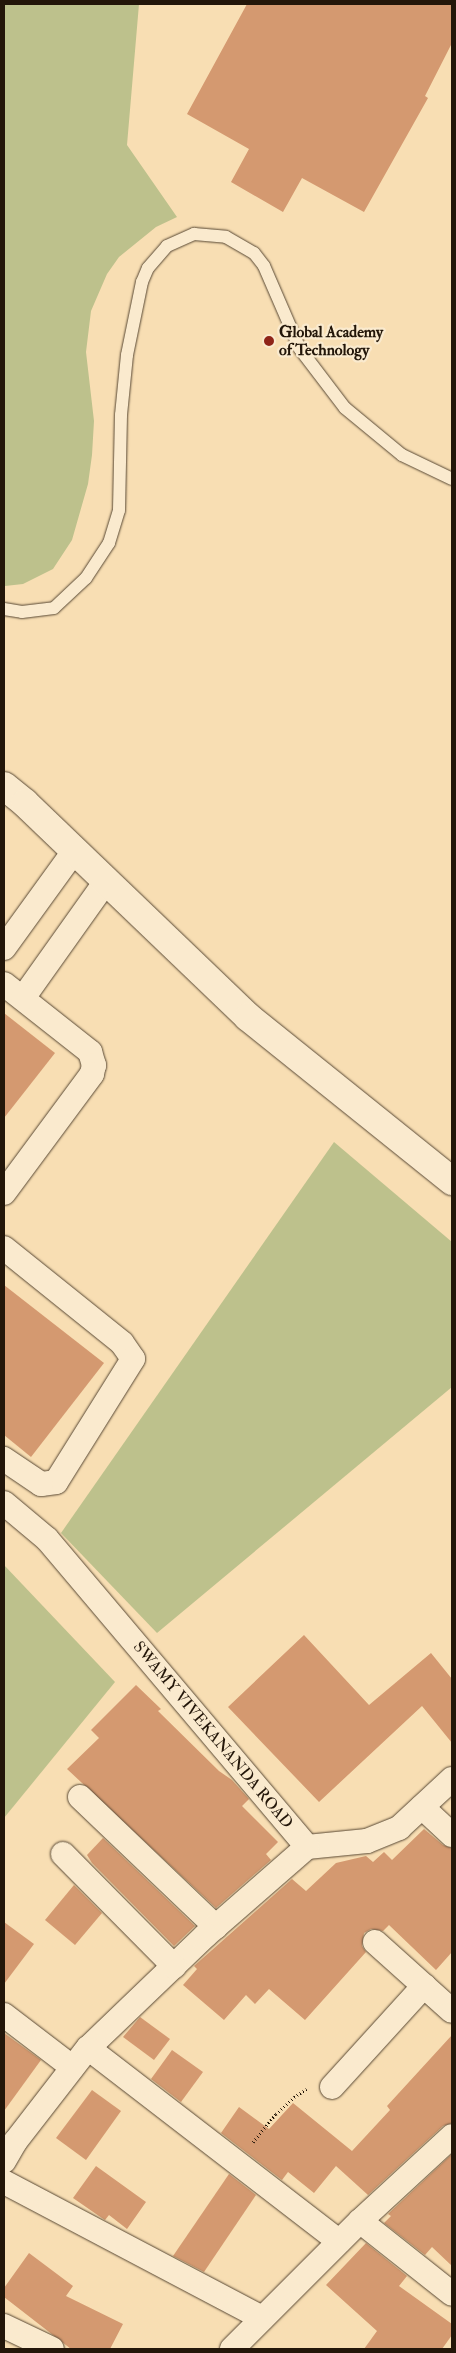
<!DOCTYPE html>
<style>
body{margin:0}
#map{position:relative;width:456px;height:2353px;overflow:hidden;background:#f8deb3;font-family:"IM FELL Double Pica",serif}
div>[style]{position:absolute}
.green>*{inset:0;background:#bdc18c}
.building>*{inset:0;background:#d49970}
.path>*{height:3px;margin-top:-1.5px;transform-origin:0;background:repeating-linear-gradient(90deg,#231609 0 1px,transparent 0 3.5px)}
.roads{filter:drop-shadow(0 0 1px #584834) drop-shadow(0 0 1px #584834)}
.service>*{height:12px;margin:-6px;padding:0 6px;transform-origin:6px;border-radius:6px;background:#faeace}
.minor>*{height:24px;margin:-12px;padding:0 12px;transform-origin:12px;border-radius:12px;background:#faeace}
.tertiary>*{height:28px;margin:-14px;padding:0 14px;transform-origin:14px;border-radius:14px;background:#faeace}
.dots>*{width:14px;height:14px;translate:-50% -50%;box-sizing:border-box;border:2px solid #faeace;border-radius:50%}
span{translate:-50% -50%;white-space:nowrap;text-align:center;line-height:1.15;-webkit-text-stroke:4.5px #faeace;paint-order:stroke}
.poi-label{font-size:16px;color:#231609;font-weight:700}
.left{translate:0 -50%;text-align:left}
.street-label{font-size:16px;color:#231609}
.frame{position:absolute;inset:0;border:5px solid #231609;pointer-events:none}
</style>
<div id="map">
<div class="green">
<i style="clip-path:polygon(4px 4px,139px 4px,127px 145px,177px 217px,156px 227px,119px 257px,107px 274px,91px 311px,86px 352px,94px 421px,92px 455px,88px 484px,72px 540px,53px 569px,23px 584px,5px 586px)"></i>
<i style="clip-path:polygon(334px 1142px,452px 1242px,452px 1387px,157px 1633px,61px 1533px)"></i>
<i style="clip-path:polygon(4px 1565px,115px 1682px,4px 1818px)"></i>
</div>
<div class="building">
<i style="clip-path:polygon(247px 4px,452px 4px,452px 43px,425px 96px,428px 98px,364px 212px,302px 178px,283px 212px,231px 182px,249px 149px,187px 114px)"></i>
<i style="clip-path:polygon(4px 1013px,55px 1053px,4px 1118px)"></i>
<i style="clip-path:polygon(4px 1285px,104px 1363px,31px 1457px,4px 1435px)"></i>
<i style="clip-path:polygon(304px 1635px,369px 1705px,431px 1653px,452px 1679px,452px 1743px,422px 1706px,319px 1802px,228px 1707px)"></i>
<i style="clip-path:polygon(136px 1685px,161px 1709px,158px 1711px,219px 1771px,232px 1780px,249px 1799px,242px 1806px,278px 1842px,266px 1854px,271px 1860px,216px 1908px,67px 1769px,99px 1738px,91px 1730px)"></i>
<i style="clip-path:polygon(424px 1829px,443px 1845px,452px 1848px,452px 1952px,436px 1970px,389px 1925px,383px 1931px,371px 1929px,364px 1933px,362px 1946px,366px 1952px,305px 2020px,269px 1989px,255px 2004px,246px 1995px,224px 2020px,183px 1985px,197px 1969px,194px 1966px,292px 1879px,306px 1891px,336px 1863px,366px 1856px,373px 1862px,384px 1852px,392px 1860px)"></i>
<i style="clip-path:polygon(103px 1838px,195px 1926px,174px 1946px,92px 1863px,87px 1855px)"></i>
<i style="clip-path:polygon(74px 1885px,102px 1913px,75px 1945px,45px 1920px)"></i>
<i style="clip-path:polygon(4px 1922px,34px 1944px,4px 1984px)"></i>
<i style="clip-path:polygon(140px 2017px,170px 2039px,154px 2060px,123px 2037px)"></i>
<i style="clip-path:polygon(4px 2033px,41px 2060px,4px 2111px)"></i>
<i style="clip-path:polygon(452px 2035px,452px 2123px,443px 2126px,368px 2195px,336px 2166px,314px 2193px,288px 2172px,282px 2180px,221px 2133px,239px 2107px,269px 2129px,293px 2103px,352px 2151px,390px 2110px,387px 2106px)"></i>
<i style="clip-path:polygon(172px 2050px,203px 2072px,181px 2102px,151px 2079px)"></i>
<i style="clip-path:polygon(92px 2090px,121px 2111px,86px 2160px,56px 2138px)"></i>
<i style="clip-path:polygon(452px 2154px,452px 2266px,432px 2247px,425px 2255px,384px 2223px,391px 2216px,388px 2214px)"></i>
<i style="clip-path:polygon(96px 2166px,146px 2202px,127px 2229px,109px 2215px,105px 2220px,99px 2216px,73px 2198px)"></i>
<i style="clip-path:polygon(229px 2174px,256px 2195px,204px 2272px,173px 2256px)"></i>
<i style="clip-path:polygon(366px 2243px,407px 2276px,399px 2286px,452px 2324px,452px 2335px,442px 2349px,364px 2349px,377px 2331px,326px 2285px)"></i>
<i style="clip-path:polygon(29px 2253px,73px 2286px,66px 2296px,123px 2324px,110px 2349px,71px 2349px,4px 2297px,4px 2288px)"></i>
</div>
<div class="path">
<i style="left:253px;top:2142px;width:36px;rotate:-51deg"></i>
<i style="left:276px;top:2114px;width:25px;rotate:-43deg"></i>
<i style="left:294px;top:2097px;width:15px;rotate:-32deg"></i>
</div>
<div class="roads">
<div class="service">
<i style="left:4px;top:609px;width:18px;rotate:9deg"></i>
<i style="left:22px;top:612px;width:32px;rotate:-7deg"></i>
<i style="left:54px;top:608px;width:44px;rotate:-43.2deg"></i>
<i style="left:86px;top:578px;width:42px;rotate:-56.7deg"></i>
<i style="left:109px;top:543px;width:34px;rotate:-73deg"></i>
<i style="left:119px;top:510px;width:95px;rotate:-88.8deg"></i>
<i style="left:121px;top:415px;width:60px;rotate:-84.3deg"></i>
<i style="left:127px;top:355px;width:75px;rotate:-78.4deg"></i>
<i style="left:142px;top:282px;width:15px;rotate:-67deg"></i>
<i style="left:148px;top:268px;width:29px;rotate:-49deg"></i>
<i style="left:167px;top:246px;width:30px;rotate:-24deg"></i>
<i style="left:194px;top:234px;width:32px;rotate:5deg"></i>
<i style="left:226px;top:237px;width:32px;rotate:30deg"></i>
<i style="left:254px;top:253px;width:16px;rotate:52deg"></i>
<i style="left:264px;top:266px;width:90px;rotate:66.6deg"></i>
<i style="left:300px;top:349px;width:74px;rotate:52.7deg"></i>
<i style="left:345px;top:408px;width:74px;rotate:39.5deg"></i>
<i style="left:402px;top:455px;width:55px;rotate:25.6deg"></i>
</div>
<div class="minor">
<i style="left:4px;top:948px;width:121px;rotate:-54.1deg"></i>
<i style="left:4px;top:984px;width:110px;rotate:38.3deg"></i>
<i style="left:90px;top:1052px;width:14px;rotate:73deg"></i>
<i style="left:94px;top:1065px;width:9px;rotate:103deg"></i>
<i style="left:92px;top:1074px;width:148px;rotate:126.5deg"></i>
<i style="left:23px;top:998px;width:143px;rotate:-54.6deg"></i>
<i style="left:4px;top:1248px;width:151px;rotate:38.8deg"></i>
<i style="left:122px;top:1343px;width:19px;rotate:55deg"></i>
<i style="left:133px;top:1359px;width:145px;rotate:122deg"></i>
<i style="left:56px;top:1482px;width:15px;rotate:172deg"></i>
<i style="left:41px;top:1484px;width:45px;rotate:-146deg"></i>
<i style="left:4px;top:1503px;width:56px;rotate:39.9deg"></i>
<i style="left:47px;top:1539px;width:403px;rotate:49.8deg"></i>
<i style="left:307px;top:1847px;width:60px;rotate:-5.7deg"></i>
<i style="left:367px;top:1841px;width:35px;rotate:-22deg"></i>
<i style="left:399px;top:1828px;width:72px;rotate:-42.8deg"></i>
<i style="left:80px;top:1797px;width:188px;rotate:43.7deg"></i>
<i style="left:422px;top:1807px;width:41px;rotate:43deg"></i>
<i style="left:307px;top:1847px;width:134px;rotate:138.9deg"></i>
<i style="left:206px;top:1935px;width:163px;rotate:136.2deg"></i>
<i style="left:88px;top:2048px;width:317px;rotate:37.6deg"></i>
<i style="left:63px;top:1854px;width:158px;rotate:45.3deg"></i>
<i style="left:375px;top:1942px;width:103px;rotate:41.9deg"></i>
<i style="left:4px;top:2015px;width:86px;rotate:37.4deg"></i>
<i style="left:332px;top:2087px;width:137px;rotate:-47.7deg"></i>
<i style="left:4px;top:2161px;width:22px;rotate:-60deg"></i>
<i style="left:15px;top:2142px;width:119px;rotate:-52.2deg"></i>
<i style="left:4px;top:2182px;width:292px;rotate:27.8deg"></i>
<i style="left:360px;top:2221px;width:117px;rotate:38.4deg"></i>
<i style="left:4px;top:2326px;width:53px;rotate:25.6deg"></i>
<i style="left:232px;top:2349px;width:181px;rotate:-45deg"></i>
<i style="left:360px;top:2221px;width:125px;rotate:-42.7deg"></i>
</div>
<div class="tertiary">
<i style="left:4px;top:786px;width:27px;rotate:39deg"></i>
<i style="left:25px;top:803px;width:309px;rotate:43.8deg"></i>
<i style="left:248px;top:1017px;width:262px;rotate:38.8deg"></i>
</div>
</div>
<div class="dots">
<i style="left:269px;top:341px;background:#8f2418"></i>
</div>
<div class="poi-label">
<span class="left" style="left:279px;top:341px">Global Academy<br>of Technology</span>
</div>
<div class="street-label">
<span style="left:213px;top:1735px;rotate:50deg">SWAMY VIVEKANANDA ROAD</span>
</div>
<div class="frame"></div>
</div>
